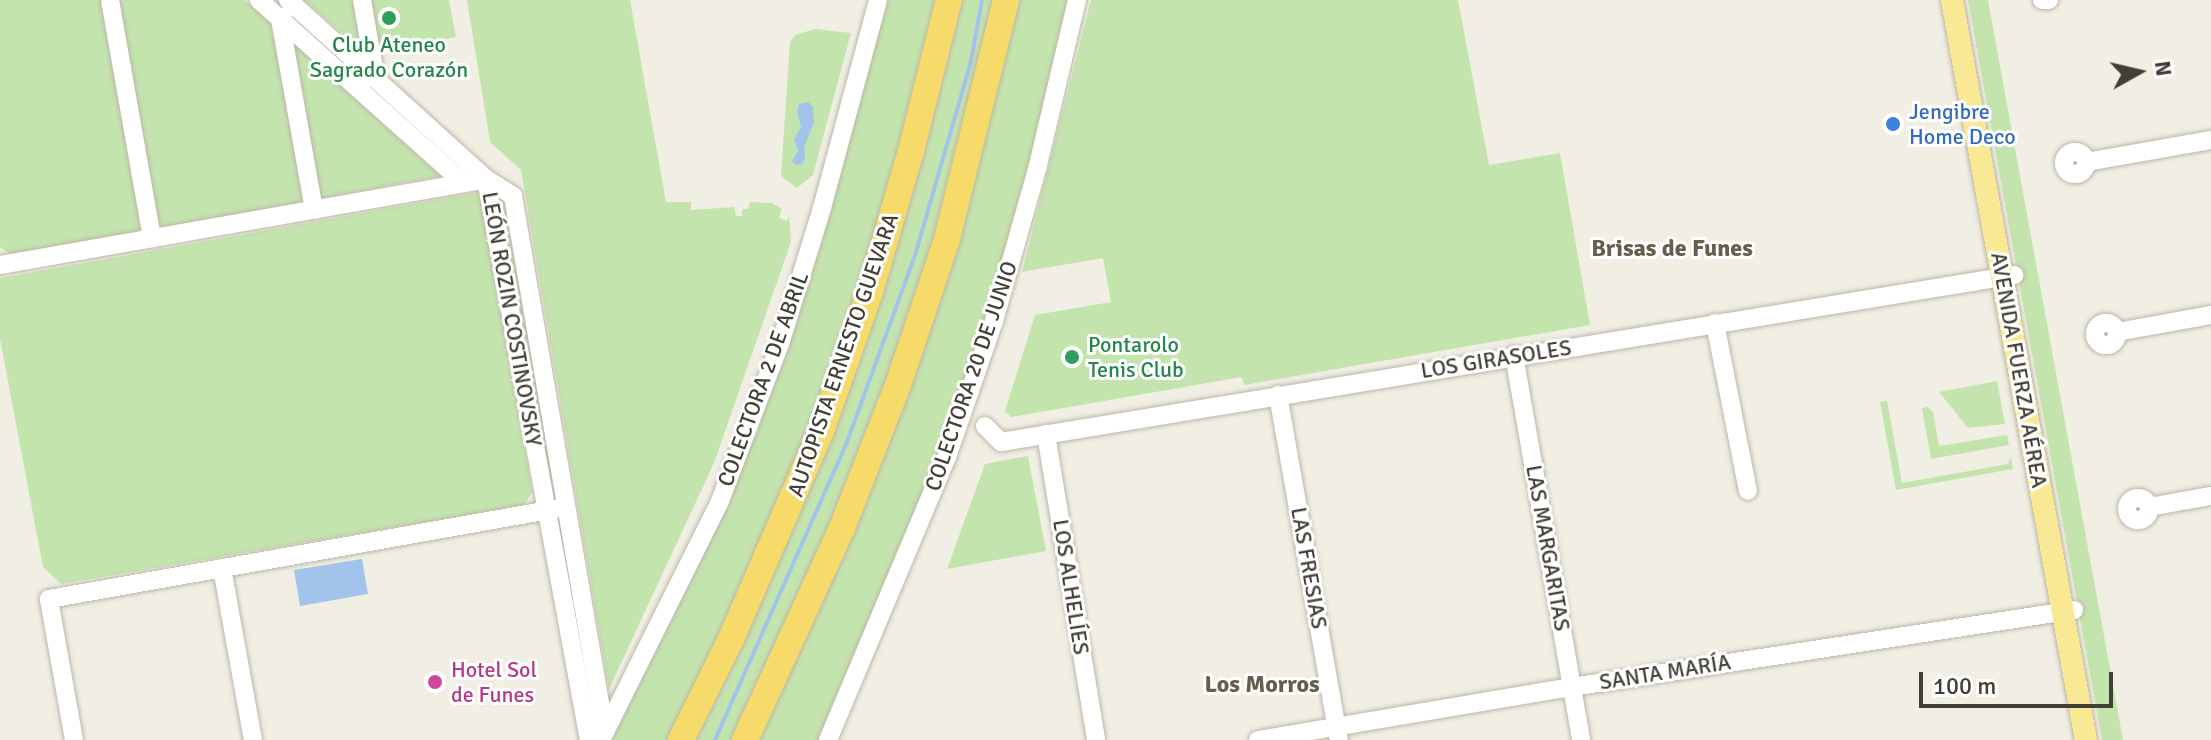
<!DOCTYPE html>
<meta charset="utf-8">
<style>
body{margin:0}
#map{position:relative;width:2211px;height:740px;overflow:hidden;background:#f1efe4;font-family:Signika,sans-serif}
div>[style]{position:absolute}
.green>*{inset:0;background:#c4e4ae}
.water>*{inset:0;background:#a2c4eb}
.stream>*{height:4px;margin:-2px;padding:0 2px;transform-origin:2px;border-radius:2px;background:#a2c4eb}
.roads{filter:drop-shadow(0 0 2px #bcb7a7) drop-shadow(0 0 2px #bcb7a7)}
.minor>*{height:18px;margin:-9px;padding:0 9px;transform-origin:9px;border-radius:9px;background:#fff}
.minor>.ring{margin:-9px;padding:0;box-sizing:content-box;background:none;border:18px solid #fff;border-radius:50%}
.major>*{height:22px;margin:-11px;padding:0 11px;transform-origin:11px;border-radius:11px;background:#f9e995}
.highway>*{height:26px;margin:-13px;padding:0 13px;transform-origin:13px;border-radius:13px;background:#f6da6a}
.dots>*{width:22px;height:22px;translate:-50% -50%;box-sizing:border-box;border:4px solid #fff;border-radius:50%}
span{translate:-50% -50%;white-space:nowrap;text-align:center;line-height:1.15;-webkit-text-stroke:6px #fff;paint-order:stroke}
.leisure-label{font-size:22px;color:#27864d}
.left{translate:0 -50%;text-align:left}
.shop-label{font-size:22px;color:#366cbe}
.street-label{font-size:22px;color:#423f34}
.hotel-label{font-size:22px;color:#b23c85}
.neighbourhood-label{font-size:24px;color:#655e4c;font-weight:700}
.north{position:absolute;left:2099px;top:32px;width:80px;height:80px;-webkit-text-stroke:6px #fff;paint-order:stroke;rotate:82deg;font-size:22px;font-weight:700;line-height:32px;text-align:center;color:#423f34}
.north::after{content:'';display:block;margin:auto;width:28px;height:36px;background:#423f34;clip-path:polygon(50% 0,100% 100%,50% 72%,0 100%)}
.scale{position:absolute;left:1919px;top:672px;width:194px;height:36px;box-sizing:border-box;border:4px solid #423f34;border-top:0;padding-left:10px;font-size:24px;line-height:28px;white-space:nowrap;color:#423f34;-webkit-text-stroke:6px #fff;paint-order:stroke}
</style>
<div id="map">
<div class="green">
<i style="clip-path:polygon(0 0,245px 0,441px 176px,12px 256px,0 247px)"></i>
<i style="clip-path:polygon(304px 0,449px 0,456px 37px,364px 52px)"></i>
<i style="clip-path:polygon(467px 0,630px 0,666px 202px,691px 202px,691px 210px,734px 207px,736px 216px,742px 216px,742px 209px,748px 209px,750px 202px,772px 203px,782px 209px,779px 218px,787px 221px,789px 216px,791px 242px,714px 463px,609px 689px,521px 170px,490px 142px)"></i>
<i style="clip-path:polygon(878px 0,1077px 0,994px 321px,828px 740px,601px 740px,645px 654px,780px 344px)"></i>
<i style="clip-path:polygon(1091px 0,1458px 0,1489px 165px,1560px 153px,1590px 325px,1244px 385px,1242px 377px,1011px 417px,1005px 411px,1035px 315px,1111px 302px,1103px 258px,1022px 272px)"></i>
<i style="clip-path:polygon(1968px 0,1988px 0,2123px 740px,2102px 740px)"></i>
<i style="clip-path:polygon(815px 29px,851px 33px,813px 175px,797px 188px,781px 176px,790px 42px,795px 35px)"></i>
<i style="clip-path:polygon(480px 192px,532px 492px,524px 505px,61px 584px,43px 567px,0 339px,0 278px)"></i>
<i style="clip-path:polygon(507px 203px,555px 481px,550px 482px,502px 204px)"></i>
<i style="clip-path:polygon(1997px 381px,2005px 424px,1968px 428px,1939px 392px)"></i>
<i style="clip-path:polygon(1887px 401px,1902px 483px,2008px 464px,2011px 457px,2013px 469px,1896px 490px,1880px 402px)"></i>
<i style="clip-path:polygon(1928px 407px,1933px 412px,1939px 446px,2007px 435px,2009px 445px,1931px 459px,1922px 408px)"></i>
<i style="clip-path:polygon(1028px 456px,1046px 551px,947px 569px,985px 464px)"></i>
</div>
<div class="water">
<i style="clip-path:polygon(808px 102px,813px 107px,814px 123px,804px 147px,805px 159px,802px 164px,796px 165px,792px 161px,798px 151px,794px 140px,801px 127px,797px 111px,799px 104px)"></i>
<i style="clip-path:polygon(362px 559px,368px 594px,300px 606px,294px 570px)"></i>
</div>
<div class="stream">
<i style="left:715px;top:740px;width:326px;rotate:-66.1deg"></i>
<i style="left:847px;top:442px;width:202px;rotate:-70deg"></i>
<i style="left:916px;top:252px;width:199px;rotate:-73.9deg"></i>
<i style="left:971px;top:61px;width:62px;rotate:-79.8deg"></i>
</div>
<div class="roads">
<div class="minor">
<i style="left:110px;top:0;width:242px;rotate:80deg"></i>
<i style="left:259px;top:0;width:275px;rotate:41.8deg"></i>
<i style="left:288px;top:0;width:267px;rotate:42.1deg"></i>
<i style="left:486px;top:179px;width:32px;rotate:32deg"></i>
<i style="left:513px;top:196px;width:544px;rotate:80.26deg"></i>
<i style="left:362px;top:0;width:64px;rotate:80.1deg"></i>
<i style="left:373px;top:63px;width:19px;rotate:118deg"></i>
<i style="left:2042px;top:0;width:7px"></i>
<i style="left:283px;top:17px;width:4px;rotate:146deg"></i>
<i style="left:280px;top:19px;width:194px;rotate:79.9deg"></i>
<i class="ring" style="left:2064px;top:152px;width:4px;height:4px"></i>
<i style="left:2086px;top:162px;width:127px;rotate:-10deg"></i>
<i style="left:486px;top:179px;width:570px;rotate:79.6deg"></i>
<i style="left:0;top:265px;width:494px;rotate:-10deg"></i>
<i style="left:1715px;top:323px;width:171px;rotate:78.9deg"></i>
<i class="ring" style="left:2095px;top:323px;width:4px;height:4px"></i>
<i style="left:2117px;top:332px;width:96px;rotate:-10.3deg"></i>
<i style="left:1514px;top:355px;width:391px;rotate:80.1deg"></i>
<i style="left:1278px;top:395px;width:350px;rotate:80deg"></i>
<i style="left:985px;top:426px;width:23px;rotate:45deg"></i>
<i style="left:1001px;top:442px;width:1027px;rotate:-9.36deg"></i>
<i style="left:1046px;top:434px;width:310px;rotate:80.7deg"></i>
<i class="ring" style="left:2127px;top:498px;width:4px;height:4px"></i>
<i style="left:2149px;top:507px;width:63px;rotate:-10.1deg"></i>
<i style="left:222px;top:568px;width:175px;rotate:79.8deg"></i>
<i style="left:604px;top:734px;width:260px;rotate:-63.5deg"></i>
<i style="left:720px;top:501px;width:168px;rotate:-69.1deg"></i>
<i style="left:780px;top:344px;width:142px;rotate:-72.8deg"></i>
<i style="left:822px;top:208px;width:215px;rotate:-74.9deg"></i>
<i style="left:74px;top:740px;width:143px;rotate:-100.1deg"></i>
<i style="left:49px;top:599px;width:525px;rotate:-10.09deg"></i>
<i style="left:828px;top:740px;width:307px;rotate:-67.2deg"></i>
<i style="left:947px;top:457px;width:144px;rotate:-70.9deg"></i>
<i style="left:994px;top:321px;width:162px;rotate:-74.2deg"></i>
<i style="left:1038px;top:165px;width:170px;rotate:-76.7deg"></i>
<i style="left:1258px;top:740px;width:318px;rotate:-9.6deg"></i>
<i style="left:1572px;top:687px;width:508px;rotate:-8.72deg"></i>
</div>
<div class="major">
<i style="left:1952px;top:0;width:752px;rotate:79.74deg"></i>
</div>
<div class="highway">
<i style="left:681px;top:740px;width:113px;rotate:-63.7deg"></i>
<i style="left:731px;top:639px;width:227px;rotate:-66.6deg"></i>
<i style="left:821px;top:431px;width:147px;rotate:-70.6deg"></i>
<i style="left:870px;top:292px;width:147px;rotate:-73.8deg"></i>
<i style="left:911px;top:151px;width:156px;rotate:-75.9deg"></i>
<i style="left:745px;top:740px;width:233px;rotate:-65.4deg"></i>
<i style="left:842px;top:528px;width:154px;rotate:-68.6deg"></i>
<i style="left:898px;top:385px;width:154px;rotate:-71.4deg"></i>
<i style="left:947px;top:239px;width:246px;rotate:-76.1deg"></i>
</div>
</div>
<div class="dots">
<i style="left:389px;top:18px;background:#2e9e5b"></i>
<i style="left:1893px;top:124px;background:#3f7fe0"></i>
<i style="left:1072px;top:357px;background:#2e9e5b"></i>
<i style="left:435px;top:682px;background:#d1479c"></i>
</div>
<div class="leisure-label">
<span style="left:389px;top:57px">Club Ateneo<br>Sagrado Corazón</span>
<span class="left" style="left:1088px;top:357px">Pontarolo<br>Tenis Club</span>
</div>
<div class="shop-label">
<span class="left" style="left:1909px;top:124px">Jengibre<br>Home Deco</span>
</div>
<div class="street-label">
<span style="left:512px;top:319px;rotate:80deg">LEÓN ROZIN COSTINOVSKY</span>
<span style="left:843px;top:355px;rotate:-71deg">AUTOPISTA ERNESTO GUEVARA</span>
<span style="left:1496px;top:359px;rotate:-9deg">LOS GIRASOLES</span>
<span style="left:2019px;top:370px;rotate:80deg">AVENIDA FUERZA AÉREA</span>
<span style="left:971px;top:376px;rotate:-71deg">COLECTORA 20 DE JUNIO</span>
<span style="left:763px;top:379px;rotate:-70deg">COLECTORA 2 DE ABRIL</span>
<span style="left:1548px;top:548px;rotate:80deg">LAS MARGARITAS</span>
<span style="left:1309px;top:568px;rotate:80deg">LAS FRESIAS</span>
<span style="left:1071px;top:587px;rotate:81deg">LOS ALHELÍES</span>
<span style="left:1665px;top:672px;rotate:-9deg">SANTA MARÍA</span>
</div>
<div class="hotel-label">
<span class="left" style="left:451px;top:682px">Hotel Sol<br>de Funes</span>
</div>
<div class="neighbourhood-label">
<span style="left:1672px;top:249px">Brisas de Funes</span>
<span style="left:1262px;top:685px">Los Morros</span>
</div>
<div class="north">N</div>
<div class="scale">100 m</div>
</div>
